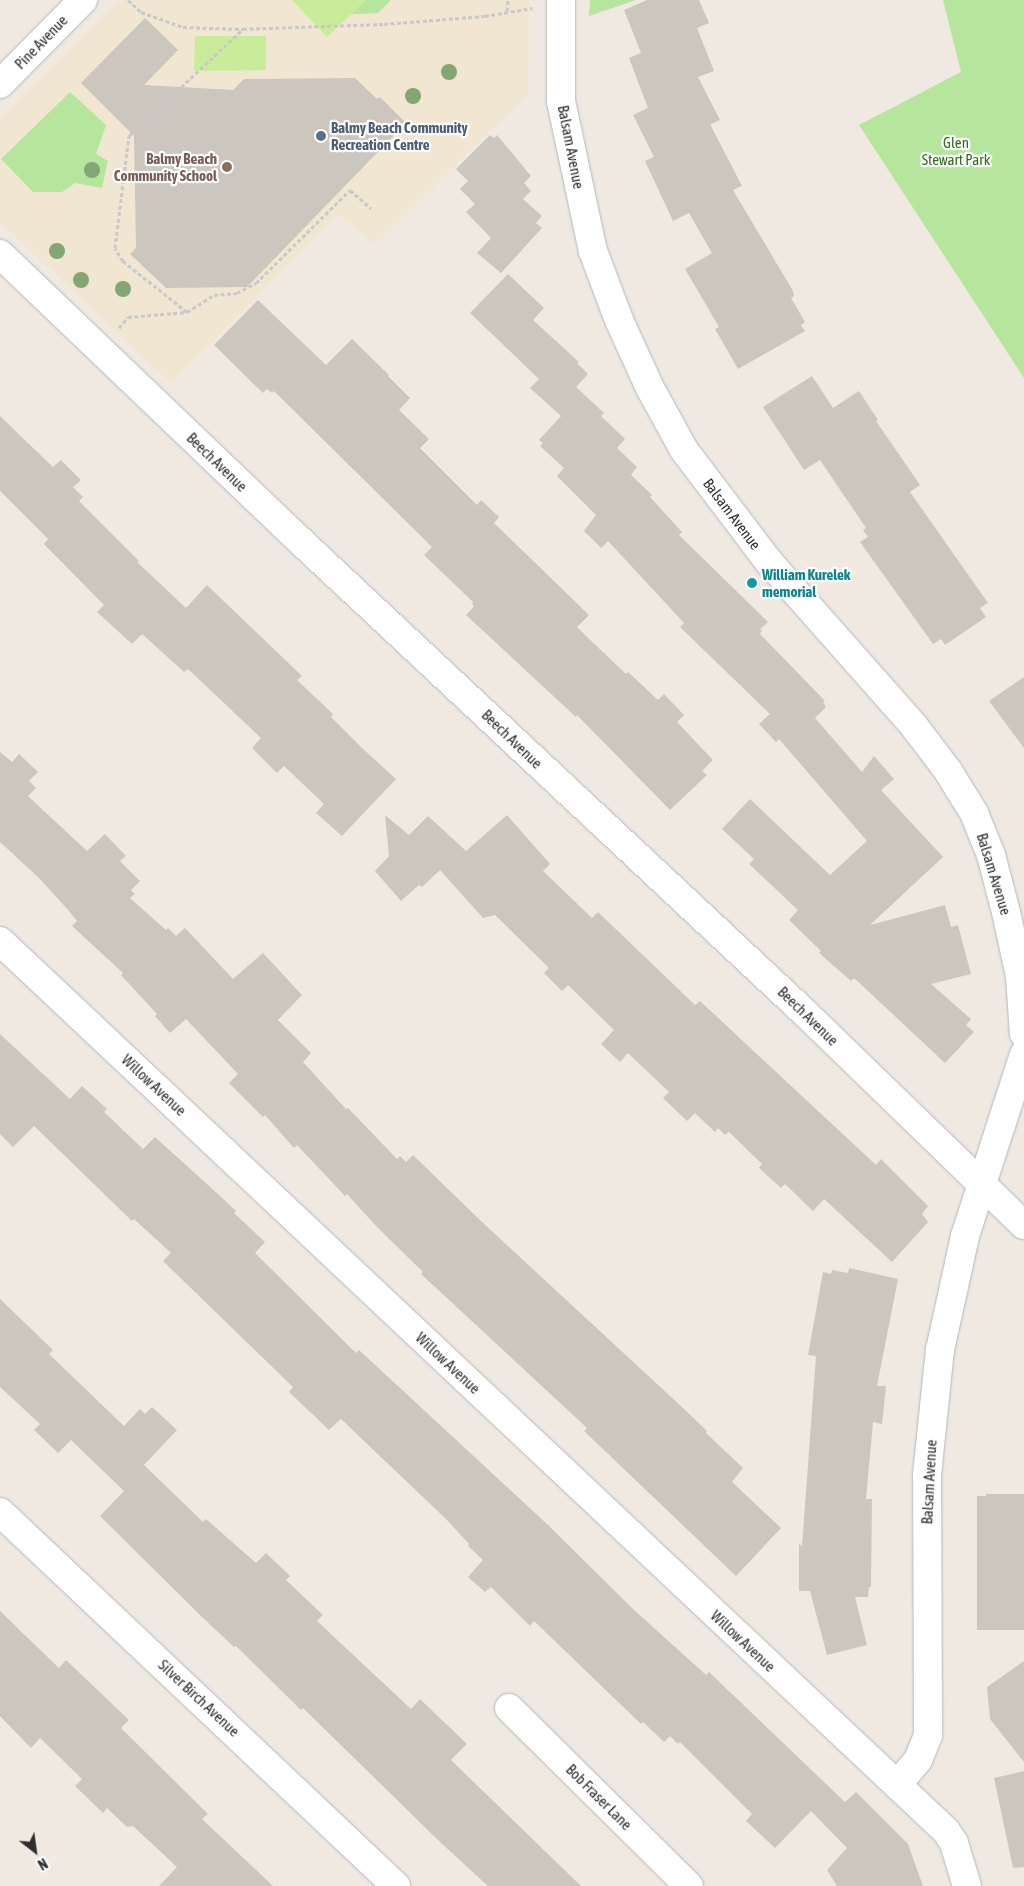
<!DOCTYPE html>
<style>
body{margin:0}
#map{position:relative;width:1024px;height:1886px;overflow:hidden;background:#efe9e1;font-family:"Asap Condensed",sans-serif}
div>[style]{position:absolute}
.education>*{inset:0;background:#f0e6d1}
.green>*{inset:0;background:#b6e59e}
.pitch>*{inset:0;background:#c9ec9a}
.building>*{inset:0;background:#cbc7bf}
.path>*{height:3px;margin-top:-1.5px;transform-origin:0;background:repeating-linear-gradient(90deg,#c9c9c9 0 4px,transparent 0 6.5px)}
.roads{filter:drop-shadow(0 0 1px #b4b7c1) drop-shadow(0 0 1px #b4b7c1)}
.minor>*{height:28px;margin:-14px;padding:0 14px;transform-origin:14px;border-radius:14px;background:#fff}
.trees>*{width:16px;height:16px;margin:-8px;border-radius:50%;background:#84a574}
.dots>*{width:14px;height:14px;translate:-50% -50%;box-sizing:border-box;border:2px solid #fff;border-radius:50%}
span{translate:-50% -50%;white-space:nowrap;text-align:center;line-height:1.15;-webkit-text-stroke:4.5px #fff;paint-order:stroke}
.street-label{font-size:15px;color:#2e2e2e}
.service-label{font-size:15px;color:#4e5e75;font-weight:700}
.left{translate:0 -50%;text-align:left}
.park-label{font-size:15px;color:#2c6e1b}
.education-label{font-size:15px;color:#785e54;font-weight:700}
.right{translate:-100% -50%;text-align:right}
.culture-label{font-size:15px;color:#0d838f;font-weight:700}
.north{position:absolute;left:10px;top:1826px;width:50px;height:50px;-webkit-text-stroke:4px #fff;paint-order:stroke;rotate:150deg;font-size:14px;font-weight:700;line-height:20px;text-align:center;color:#2e2e2e}
.north::after{content:'';display:block;margin:auto;width:18px;height:22px;background:#2e2e2e;clip-path:polygon(50% 0,100% 100%,50% 72%,0 100%)}
</style>
<div id="map">
<div class="education">
<i style="clip-path:polygon(119px 0,529px 0,528px 93px,376px 244px,338px 215px,171px 383px,0 222px,0 118px)"></i>
</div>
<div class="green">
<i style="clip-path:polygon(329px 0,391px 0,378px 13px,337px 15px)"></i>
<i style="clip-path:polygon(590px 0,636px 0,589px 16px)"></i>
<i style="clip-path:polygon(943px 0,1024px 0,1024px 378px,859px 125px,961px 72px)"></i>
<i style="clip-path:polygon(70px 92px,106px 125px,96px 154px,108px 161px,102px 188px,75px 183px,62px 192px,33px 192px,1px 159px)"></i>
</div>
<div class="pitch">
<i style="clip-path:polygon(292px 0,366px 0,327px 37px)"></i>
<i style="clip-path:polygon(195px 36px,266px 36px,266px 70px,194px 71px)"></i>
</div>
<div class="building">
<i style="clip-path:polygon(647px 0,699px 0,709px 23px,697px 28px,714px 71px,698px 77px,720px 120px,711px 124px,711px 126px,742px 186px,733px 190px,793px 291px,794px 296px,791px 298px,805px 322px,801px 325px,805px 331px,738px 369px,715px 329px,719px 327px,685px 269px,712px 253px,689px 213px,673px 221px,645px 161px,654px 157px,633px 115px,648px 108px,629px 58px,641px 53px,624px 10px)"></i>
<i style="clip-path:polygon(145px 18px,178px 50px,144px 85px,233px 90px,244px 79px,355px 78px,377px 99px,380px 97px,406px 123px,247px 287px,166px 288px,130px 254px,136px 248px,134px 136px,81px 83px)"></i>
<i style="clip-path:polygon(490px 135px,494px 138px,497px 135px,531px 176px,524px 183px,531px 191px,523px 199px,542px 216px,536px 223px,542px 228px,501px 273px,477px 253px,491px 238px,466px 212px,475px 204px,460px 189px,468px 181px,456px 169px)"></i>
<i style="clip-path:polygon(508px 274px,544px 308px,533px 320px,579px 362px,577px 363px,588px 374px,576px 387px,604px 413px,601px 416px,625px 439px,617px 448px,637px 467px,631px 475px,652px 495px,650px 497px,682px 532px,679px 535px,768px 622px,760px 629px,762px 631px,760px 634px,825px 701px,823px 702px,826px 707px,815px 718px,862px 772px,874px 756px,894px 779px,881px 790px,943px 857px,870px 925px,945px 905px,951px 927px,958px 925px,971px 974px,931px 984px,971px 1019px,966px 1025px,974px 1032px,945px 1063px,854px 978px,851px 981px,819px 953px,821px 951px,789px 920px,798px 910px,749px 864px,754px 859px,722px 829px,750px 799px,830px 875px,867px 841px,779px 739px,776px 742px,759px 724px,770px 714px,680px 627px,684px 623px,608px 541px,601px 548px,584px 531px,596px 515px,557px 476px,564px 468px,540px 446px,543px 443px,539px 440px,561px 416px,530px 388px,539px 379px,470px 313px)"></i>
<i style="clip-path:polygon(258px 300px,326px 365px,352px 339px,389px 375px,388px 376px,410px 398px,399px 410px,429px 439px,420px 448px,477px 505px,481px 500px,499px 517px,494px 523px,589px 615px,577px 627px,584px 634px,626px 674px,628px 672px,658px 700px,664px 694px,684px 715px,677px 722px,713px 760px,702px 771px,707px 775px,670px 810px,577px 715px,576px 717px,466px 615px,474px 606px,472px 604px,473px 602px,424px 555px,432px 547px,274px 391px,272px 393px,267px 389px,263px 393px,214px 345px)"></i>
<i style="clip-path:polygon(812px 376px,833px 408px,859px 391px,878px 420px,876px 421px,920px 485px,910px 492px,988px 603px,980px 608px,986px 617px,945px 645px,941px 639px,933px 644px,860px 542px,868px 537px,863px 530px,866px 528px,820px 460px,804px 470px,763px 407px)"></i>
<i style="clip-path:polygon(0 416px,53px 467px,61px 460px,81px 480px,73px 487px,83px 497px,79px 501px,139px 561px,137px 562px,186px 608px,207px 585px,302px 676px,297px 680px,333px 714px,331px 717px,362px 748px,396px 779px,342px 836px,316px 813px,324px 804px,284px 766px,277px 773px,252px 748px,261px 738px,188px 669px,184px 672px,142px 634px,132px 644px,97px 612px,104px 605px,44px 544px,48px 539px,0 491px)"></i>
<i style="clip-path:polygon(1024px 677px,1024px 748px,989px 701px)"></i>
<i style="clip-path:polygon(0 752px,12px 762px,19px 754px,38px 772px,29px 781px,36px 788px,28px 796px,87px 851px,105px 834px,126px 856px,120px 861px,140px 881px,131px 890px,135px 894px,130px 898px,166px 930px,168px 928px,176px 936px,185px 928px,233px 979px,263px 953px,302px 995px,278px 1020px,311px 1053px,303px 1062px,346px 1109px,348px 1108px,397px 1159px,400px 1156px,406px 1162px,413px 1155px,482px 1222px,683px 1408px,707px 1431px,706px 1433px,743px 1468px,732px 1482px,781px 1528px,736px 1576px,584px 1431px,587px 1428px,421px 1274px,423px 1272px,377px 1227px,347px 1194px,345px 1196px,297px 1145px,294px 1148px,265px 1115px,263px 1117px,229px 1083px,238px 1074px,186px 1019px,170px 1033px,155px 1016px,157px 1014px,121px 975px,123px 973px,72px 926px,77px 921px,69px 911px,39px 878px,0 842px)"></i>
<i style="clip-path:polygon(385px 815px,409px 835px,428px 816px,466px 851px,507px 815px,550px 864px,543px 871px,592px 918px,598px 912px,695px 1005px,700px 1001px,876px 1165px,881px 1159px,928px 1206px,922px 1214px,928px 1222px,892px 1262px,824px 1199px,813px 1211px,785px 1184px,781px 1188px,759px 1168px,762px 1164px,729px 1132px,725px 1135px,718px 1128px,715px 1132px,695px 1113px,687px 1121px,663px 1098px,669px 1092px,628px 1053px,620px 1062px,601px 1044px,614px 1030px,568px 985px,562px 991px,544px 973px,549px 968px,495px 915px,483px 918px,440px 870px,422px 887px,419px 885px,401px 901px,375px 871px,389px 856px)"></i>
<i style="clip-path:polygon(0 1034px,70px 1099px,82px 1086px,107px 1109px,104px 1112px,143px 1149px,155px 1137px,219px 1195px,236px 1211px,234px 1213px,265px 1242px,255px 1253px,356px 1353px,359px 1350px,548px 1525px,632px 1608px,706px 1675px,709px 1672px,845px 1802px,856px 1792px,908px 1844px,923px 1886px,837px 1886px,827px 1870px,847px 1848px,811px 1811px,775px 1848px,746px 1821px,752px 1814px,680px 1742px,678px 1744px,670px 1736px,664px 1742px,643px 1722px,641px 1724px,534px 1621px,530px 1626px,491px 1587px,485px 1592px,468px 1577px,483px 1560px,468px 1546px,469px 1544px,447px 1520px,341px 1419px,329px 1430px,289px 1392px,293px 1387px,163px 1261px,171px 1253px,134px 1219px,132px 1221px,34px 1126px,13px 1147px,0 1134px)"></i>
<i style="clip-path:polygon(849px 1268px,898px 1279px,877px 1386px,886px 1386px,882px 1424px,873px 1422px,866px 1499px,872px 1499px,871px 1587px,869px 1587px,868px 1597px,855px 1597px,867px 1645px,827px 1655px,810px 1591px,799px 1591px,799px 1544px,802px 1546px,816px 1356px,808px 1355px,823px 1272px,831px 1274px,832px 1270px,848px 1273px)"></i>
<i style="clip-path:polygon(0 1299px,53px 1350px,49px 1354px,124px 1426px,140px 1409px,145px 1414px,152px 1407px,177px 1430px,144px 1465px,203px 1522px,206px 1519px,256px 1563px,266px 1553px,290px 1576px,286px 1580px,323px 1615px,317px 1621px,411px 1709px,420px 1699px,467px 1744px,451px 1760px,581px 1886px,488px 1886px,440px 1842px,303px 1708px,301px 1710px,236px 1646px,234px 1647px,201px 1616px,100px 1516px,124px 1491px,71px 1440px,58px 1453px,34px 1430px,40px 1424px,0 1387px)"></i>
<i style="clip-path:polygon(986px 1494px,1024px 1494px,1024px 1630px,977px 1630px,977px 1496px,986px 1496px)"></i>
<i style="clip-path:polygon(0 1611px,59px 1668px,66px 1660px,129px 1720px,121px 1728px,208px 1814px,202px 1819px,273px 1886px,159px 1886px,177px 1867px,133px 1826px,127px 1827px,107px 1808px,103px 1813px,75px 1786px,82px 1779px,40px 1738px,31px 1748px,0 1716px)"></i>
<i style="clip-path:polygon(1024px 1661px,1024px 1762px,990px 1719px,987px 1687px)"></i>
<i style="clip-path:polygon(1024px 1771px,1024px 1867px,1013px 1868px,994px 1778px)"></i>
</div>
<div class="path">
<i style="left:128px;top:0;width:18px;rotate:43deg"></i>
<i style="left:141px;top:12px;width:45px;rotate:19.7deg"></i>
<i style="left:183px;top:27px;width:60px;rotate:1.9deg"></i>
<i style="left:243px;top:29px;width:141px;rotate:-2deg"></i>
<i style="left:384px;top:24px;width:101px;rotate:-4.5deg"></i>
<i style="left:485px;top:16px;width:48px;rotate:-9.7deg"></i>
<i style="left:507px;top:11px;width:11px;rotate:-85deg"></i>
<i style="left:187px;top:312px;width:82px;rotate:-141.4deg"></i>
<i style="left:123px;top:261px;width:15px;rotate:-122deg"></i>
<i style="left:115px;top:248px;width:113px;rotate:-82.9deg"></i>
<i style="left:129px;top:136px;width:156px;rotate:-43.2deg"></i>
<i style="left:119px;top:328px;width:14px;rotate:-51deg"></i>
<i style="left:128px;top:317px;width:59px;rotate:-4.8deg"></i>
<i style="left:187px;top:312px;width:32px;rotate:-32deg"></i>
<i style="left:214px;top:295px;width:23px;rotate:-5deg"></i>
<i style="left:237px;top:293px;width:21px;rotate:-28deg"></i>
<i style="left:256px;top:283px;width:132px;rotate:-44.7deg"></i>
<i style="left:350px;top:190px;width:28px;rotate:41deg"></i>
</div>
<div class="roads">
<div class="minor">
<i style="left:561px;top:0;width:101px;rotate:90deg"></i>
<i style="left:561px;top:101px;width:153px;rotate:78deg"></i>
<i style="left:593px;top:251px;width:74px;rotate:69.4deg"></i>
<i style="left:619px;top:320px;width:75px;rotate:65.5deg"></i>
<i style="left:650px;top:388px;width:71px;rotate:61.3deg"></i>
<i style="left:684px;top:450px;width:141px;rotate:52.8deg"></i>
<i style="left:769px;top:562px;width:219px;rotate:48.5deg"></i>
<i style="left:914px;top:726px;width:56px;rotate:52.9deg"></i>
<i style="left:948px;top:771px;width:49px;rotate:58.2deg"></i>
<i style="left:974px;top:813px;width:45px;rotate:68deg"></i>
<i style="left:991px;top:855px;width:59px;rotate:75.3deg"></i>
<i style="left:1006px;top:912px;width:66px;rotate:77.7deg"></i>
<i style="left:1020px;top:976px;width:58px;rotate:86.1deg"></i>
<i style="left:0;top:84px;width:118px;rotate:-45.3deg"></i>
<i style="left:0;top:254px;width:408px;rotate:43.7deg"></i>
<i style="left:295px;top:536px;width:697px;rotate:43.08deg"></i>
<i style="left:804px;top:1012px;width:306px;rotate:44.1deg"></i>
<i style="left:0;top:941px;width:1299px;rotate:43.25deg"></i>
<i style="left:946px;top:1831px;width:14px;rotate:56deg"></i>
<i style="left:954px;top:1843px;width:45px;rotate:73.2deg"></i>
<i style="left:0;top:1512px;width:545px;rotate:43.36deg"></i>
<i style="left:509px;top:1708px;width:253px;rotate:44.7deg"></i>
<i style="left:897px;top:1785px;width:33px;rotate:-50deg"></i>
<i style="left:918px;top:1760px;width:27px;rotate:-68deg"></i>
<i style="left:928px;top:1735px;width:260px;rotate:-90.2deg"></i>
<i style="left:927px;top:1475px;width:126px;rotate:-84.1deg"></i>
<i style="left:940px;top:1350px;width:117px;rotate:-77.6deg"></i>
<i style="left:965px;top:1236px;width:191px;rotate:-72deg"></i>
</div>
</div>
<div class="trees">
<i style="left:449px;top:72px"></i>
<i style="left:413px;top:96px"></i>
<i style="left:92px;top:170px"></i>
<i style="left:57px;top:251px"></i>
<i style="left:81px;top:280px"></i>
<i style="left:123px;top:289px"></i>
</div>
<div class="dots">
<i style="left:321px;top:136px;background:#5c6f8a"></i>
<i style="left:227px;top:167px;background:#8d6e63"></i>
<i style="left:752px;top:583px;background:#0f9aa8"></i>
</div>
<div class="street-label">
<span style="left:41px;top:42px;rotate:-46deg">Pine Avenue</span>
<span style="left:571px;top:147px;rotate:79deg">Balsam Avenue</span>
<span style="left:217px;top:462px;rotate:44deg">Beech Avenue</span>
<span style="left:732px;top:514px;rotate:53deg">Balsam Avenue</span>
<span style="left:512px;top:739px;rotate:44deg">Beech Avenue</span>
<span style="left:994px;top:874px;rotate:73deg">Balsam Avenue</span>
<span style="left:808px;top:1016px;rotate:44deg">Beech Avenue</span>
<span style="left:154px;top:1085px;rotate:43deg">Willow Avenue</span>
<span style="left:448px;top:1363px;rotate:43deg">Willow Avenue</span>
<span style="left:929px;top:1482px;rotate:-87deg">Balsam Avenue</span>
<span style="left:743px;top:1641px;rotate:43deg">Willow Avenue</span>
<span style="left:199px;top:1698px;rotate:43deg">Silver Birch Avenue</span>
<span style="left:599px;top:1797px;rotate:45deg">Bob Fraser Lane</span>
</div>
<div class="service-label">
<span class="left" style="left:331px;top:136px">Balmy Beach Community<br>Recreation Centre</span>
</div>
<div class="park-label">
<span style="left:956px;top:151px">Glen<br>Stewart Park</span>
</div>
<div class="education-label">
<span class="right" style="left:217px;top:167px">Balmy Beach<br>Community School</span>
</div>
<div class="culture-label">
<span class="left" style="left:762px;top:583px">William Kurelek<br>memorial</span>
</div>
<div class="north">N</div>
</div>
